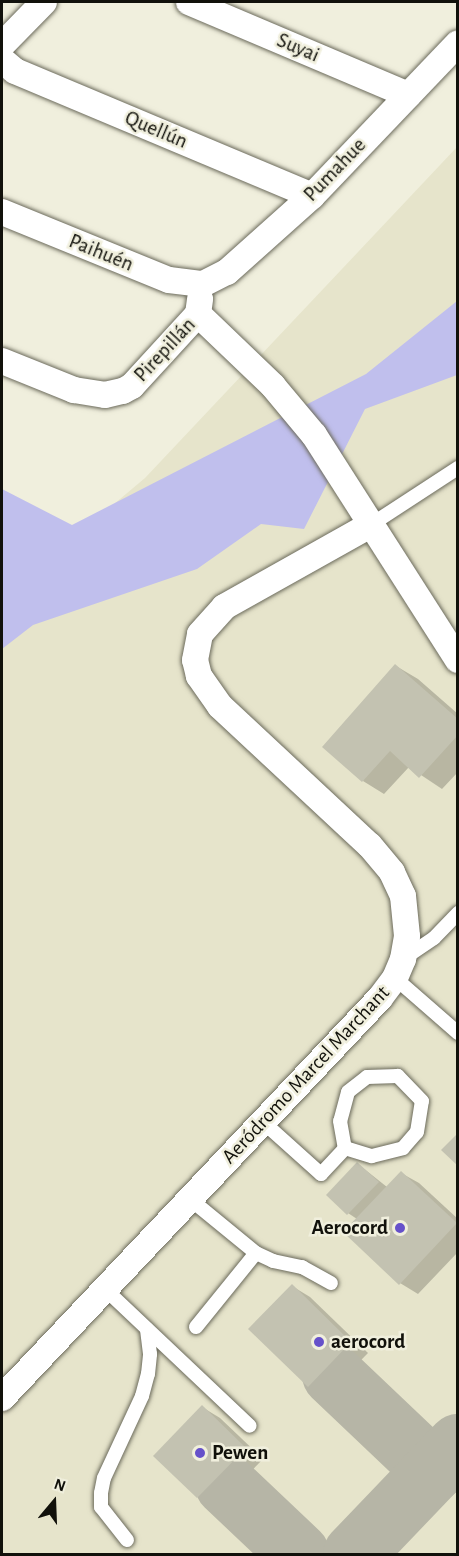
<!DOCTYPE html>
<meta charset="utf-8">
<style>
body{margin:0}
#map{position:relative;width:459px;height:1556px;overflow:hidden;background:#f0efdd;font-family:"Alegreya Sans",sans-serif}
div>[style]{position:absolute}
.built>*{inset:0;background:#e6e4cb}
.green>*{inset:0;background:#c0bfed}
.shadow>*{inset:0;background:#0003}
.taxiway>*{height:62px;margin:-31px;padding:0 31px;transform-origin:31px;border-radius:31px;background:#b6b5a6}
.building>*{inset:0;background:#c3c2b1}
.roads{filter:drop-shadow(0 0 2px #6b6a5b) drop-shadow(0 0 2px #6b6a5b)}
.lane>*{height:14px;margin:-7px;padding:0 7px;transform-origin:7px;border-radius:7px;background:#fff}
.street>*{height:26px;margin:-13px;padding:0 13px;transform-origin:13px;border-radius:13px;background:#fff}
.dots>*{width:16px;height:16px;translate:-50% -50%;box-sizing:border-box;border:3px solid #f0efdd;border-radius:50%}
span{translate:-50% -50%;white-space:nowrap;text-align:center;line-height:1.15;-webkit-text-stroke:5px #f0efdd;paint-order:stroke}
.street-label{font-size:21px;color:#11110b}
.poi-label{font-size:21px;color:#11110b;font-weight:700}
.right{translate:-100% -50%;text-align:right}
.left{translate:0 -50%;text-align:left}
.frame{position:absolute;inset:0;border:3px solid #11110b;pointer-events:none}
.north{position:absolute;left:24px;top:1472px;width:60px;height:60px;-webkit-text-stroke:4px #f0efdd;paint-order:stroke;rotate:19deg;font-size:16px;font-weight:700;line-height:24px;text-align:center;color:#11110b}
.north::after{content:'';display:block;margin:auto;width:21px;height:27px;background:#11110b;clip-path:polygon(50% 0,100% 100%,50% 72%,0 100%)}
</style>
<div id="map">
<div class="built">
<i style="clip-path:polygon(457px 147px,457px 1554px,2px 1554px,2px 598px,145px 478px)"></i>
</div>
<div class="green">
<i style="clip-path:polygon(457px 301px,457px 375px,365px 409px,304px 529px,261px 524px,197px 569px,33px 625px,2px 649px,2px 489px,72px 525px,366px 374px)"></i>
</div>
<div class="shadow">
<i style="clip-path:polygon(396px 666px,418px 679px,458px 714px,458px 772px,442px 789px,409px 767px,384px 794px,363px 781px)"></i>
<i style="clip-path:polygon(358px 1164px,387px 1187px,401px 1173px,419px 1183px,458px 1219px,458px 1252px,418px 1294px,400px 1283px,357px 1219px,348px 1213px)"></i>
<i style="clip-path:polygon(292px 1286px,310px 1297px,368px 1353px,326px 1396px,309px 1385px)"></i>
<i style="clip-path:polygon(202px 1407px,220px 1418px,263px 1459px,216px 1507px,198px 1497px,155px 1456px)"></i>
</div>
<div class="taxiway">
<i style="left:333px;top:1375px;width:139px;rotate:43.5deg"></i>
<i style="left:226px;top:1485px;width:100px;rotate:43.4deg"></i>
<i style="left:354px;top:1554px;width:151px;rotate:-46.3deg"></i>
</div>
<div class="building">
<i style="clip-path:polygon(395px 664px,458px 719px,458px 735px,419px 778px,390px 751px,362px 782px,322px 747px)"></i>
<i style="clip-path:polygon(458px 1133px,458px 1166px,441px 1150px)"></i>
<i style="clip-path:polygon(357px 1162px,379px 1182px,347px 1215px,326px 1195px)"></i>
<i style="clip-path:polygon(401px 1171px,457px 1223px,399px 1285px,343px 1232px)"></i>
<i style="clip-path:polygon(292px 1284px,351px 1342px,308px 1387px,248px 1329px)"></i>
<i style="clip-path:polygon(202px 1405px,246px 1448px,197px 1498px,153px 1456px)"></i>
</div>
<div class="roads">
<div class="lane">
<i style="left:372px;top:524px;width:103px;rotate:-33.1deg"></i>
<i style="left:403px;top:959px;width:37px;rotate:-34deg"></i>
<i style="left:434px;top:938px;width:35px;rotate:-46deg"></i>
<i style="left:395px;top:978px;width:84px;rotate:41.1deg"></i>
<i style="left:263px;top:1122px;width:78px;rotate:41.9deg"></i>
<i style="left:321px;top:1174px;width:35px;rotate:-47deg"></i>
<i style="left:345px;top:1148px;width:28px;rotate:17deg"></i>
<i style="left:372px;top:1156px;width:32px;rotate:-14deg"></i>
<i style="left:403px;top:1148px;width:21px;rotate:-49deg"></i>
<i style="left:417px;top:1132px;width:31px;rotate:-81deg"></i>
<i style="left:422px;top:1101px;width:35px;rotate:-134deg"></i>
<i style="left:398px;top:1076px;width:31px;rotate:178deg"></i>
<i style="left:367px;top:1077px;width:24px;rotate:142deg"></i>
<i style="left:348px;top:1092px;width:30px;rotate:105deg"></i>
<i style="left:340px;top:1121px;width:27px;rotate:80deg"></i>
<i style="left:190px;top:1199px;width:85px;rotate:39.3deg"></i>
<i style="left:256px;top:1253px;width:19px;rotate:25deg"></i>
<i style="left:273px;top:1261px;width:30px;rotate:12deg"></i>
<i style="left:302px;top:1267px;width:33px;rotate:29deg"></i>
<i style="left:105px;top:1289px;width:199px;rotate:43.4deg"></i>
<i style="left:196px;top:1327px;width:95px;rotate:-51deg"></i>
<i style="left:127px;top:1540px;width:42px;rotate:-128.2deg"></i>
<i style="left:101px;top:1507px;width:14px;rotate:-90deg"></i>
<i style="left:101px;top:1493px;width:15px;rotate:-79deg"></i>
<i style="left:104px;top:1478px;width:90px;rotate:-65.1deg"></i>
<i style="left:142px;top:1396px;width:23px;rotate:-75deg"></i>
<i style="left:148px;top:1374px;width:20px;rotate:-84deg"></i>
<i style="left:150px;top:1354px;width:25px;rotate:-97deg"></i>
</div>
<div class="street">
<i style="left:189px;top:2px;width:238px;rotate:23deg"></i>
<i style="left:2px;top:45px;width:60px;rotate:-45.7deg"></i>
<i style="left:2px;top:60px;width:17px;rotate:40deg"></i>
<i style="left:15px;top:71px;width:322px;rotate:22.8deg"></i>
<i style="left:2px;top:212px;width:180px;rotate:22.2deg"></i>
<i style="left:169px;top:280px;width:34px;rotate:7deg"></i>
<i style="left:203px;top:284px;width:27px;rotate:-27deg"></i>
<i style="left:227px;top:272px;width:114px;rotate:-41.8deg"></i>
<i style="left:312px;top:196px;width:211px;rotate:-46.3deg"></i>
<i style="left:198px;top:314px;width:104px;rotate:43.8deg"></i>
<i style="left:273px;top:386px;width:64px;rotate:50.1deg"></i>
<i style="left:314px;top:435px;width:267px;rotate:57.4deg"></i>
<i style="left:2px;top:361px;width:78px;rotate:21.9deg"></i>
<i style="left:74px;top:390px;width:31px;rotate:9deg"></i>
<i style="left:105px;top:395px;width:18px;rotate:-13deg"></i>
<i style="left:123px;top:391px;width:10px;rotate:-29deg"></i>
<i style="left:132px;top:386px;width:98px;rotate:-47.5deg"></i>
<i style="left:198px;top:314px;width:15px;rotate:-82deg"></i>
<i style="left:2px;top:1398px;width:550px;rotate:-46.62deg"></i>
<i style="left:380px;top:998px;width:25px;rotate:-53deg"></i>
<i style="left:395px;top:978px;width:21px;rotate:-67deg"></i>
<i style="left:403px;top:959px;width:23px;rotate:-80deg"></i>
<i style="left:407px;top:936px;width:40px;rotate:-95.7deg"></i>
<i style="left:403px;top:896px;width:26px;rotate:-115deg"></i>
<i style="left:392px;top:872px;width:35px;rotate:-130deg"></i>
<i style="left:369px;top:845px;width:204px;rotate:-137deg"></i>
<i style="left:220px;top:706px;width:37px;rotate:-125deg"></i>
<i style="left:199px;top:676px;width:16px;rotate:-104deg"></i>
<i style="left:195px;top:660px;width:26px;rotate:-79deg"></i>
<i style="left:200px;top:634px;width:36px;rotate:-48deg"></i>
<i style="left:224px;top:607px;width:170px;rotate:-29.3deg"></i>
</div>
</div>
<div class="dots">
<i style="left:400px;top:1228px;background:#6651ca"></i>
<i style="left:319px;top:1342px;background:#6651ca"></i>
<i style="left:200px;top:1453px;background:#6651ca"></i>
</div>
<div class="street-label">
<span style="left:298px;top:48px;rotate:23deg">Suyai</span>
<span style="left:156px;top:130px;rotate:23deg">Quellún</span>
<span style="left:335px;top:170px;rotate:-46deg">Pumahue</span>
<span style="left:101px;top:253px;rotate:22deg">Paihuén</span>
<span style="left:165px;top:350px;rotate:-47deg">Pirepillán</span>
<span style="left:306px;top:1075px;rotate:-47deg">Aeródromo Marcel Marchant</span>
</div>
<div class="poi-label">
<span class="right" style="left:388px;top:1228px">Aerocord</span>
<span class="left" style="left:331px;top:1342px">aerocord</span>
<span class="left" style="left:212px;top:1453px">Pewen</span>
</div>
<div class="frame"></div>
<div class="north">N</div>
</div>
